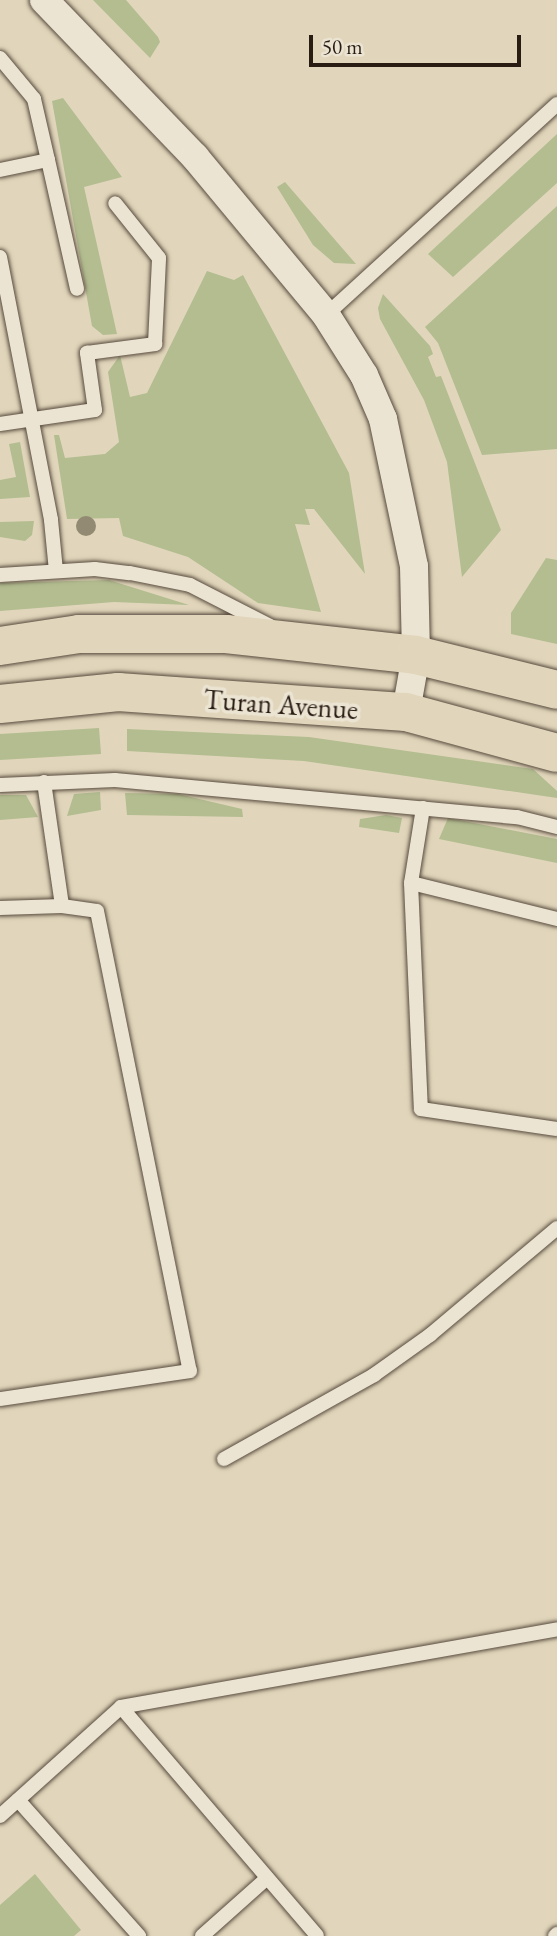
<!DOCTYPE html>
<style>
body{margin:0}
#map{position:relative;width:557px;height:1936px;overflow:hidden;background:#e1d6bb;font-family:"EB Garamond",serif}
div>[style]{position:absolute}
.green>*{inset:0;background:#b3bd90}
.roads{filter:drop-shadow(0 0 2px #574a3d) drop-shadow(0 0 2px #574a3d)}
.service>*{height:14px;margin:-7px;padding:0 7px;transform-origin:7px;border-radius:7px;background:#ece4d3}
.minor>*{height:28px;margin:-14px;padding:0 14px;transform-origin:14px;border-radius:14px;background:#ece4d3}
.primary>*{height:38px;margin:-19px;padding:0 19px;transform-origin:19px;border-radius:19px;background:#e1d6bb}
.trees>*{width:20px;height:20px;margin:-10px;border-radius:50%;background:#928a73}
span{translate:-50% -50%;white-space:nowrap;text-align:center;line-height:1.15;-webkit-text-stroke:7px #ece4d3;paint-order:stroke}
.street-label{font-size:28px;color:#291c13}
.scale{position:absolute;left:309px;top:35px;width:212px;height:32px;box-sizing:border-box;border:4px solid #291c13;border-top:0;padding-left:9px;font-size:21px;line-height:24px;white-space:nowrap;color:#291c13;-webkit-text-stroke:5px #ece4d3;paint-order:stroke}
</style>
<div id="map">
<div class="green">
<i style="clip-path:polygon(93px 0,126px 0,158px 37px,160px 42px,150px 58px)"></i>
<i style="clip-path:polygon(63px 98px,122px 177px,84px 187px,117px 334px,103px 335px,92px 326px,52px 101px)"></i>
<i style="clip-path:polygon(557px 134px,557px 183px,453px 277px,428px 254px)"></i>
<i style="clip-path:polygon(285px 182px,356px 264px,334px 263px,313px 245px,277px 187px)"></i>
<i style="clip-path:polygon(557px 206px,557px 449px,482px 455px,438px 343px,425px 327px)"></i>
<i style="clip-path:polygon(207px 271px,234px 280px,243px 275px,349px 473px,365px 574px,314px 509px,305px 509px,310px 525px,295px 524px,321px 612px,258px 603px,188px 557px,123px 536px,119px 518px,67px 519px,54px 435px,59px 435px,65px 458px,105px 454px,119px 442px,108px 372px,120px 355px,130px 397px,147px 393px)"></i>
<i style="clip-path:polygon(383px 294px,430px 346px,433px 354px,428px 357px,436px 377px,441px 376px,501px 530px,462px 577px,447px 462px,424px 400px,380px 319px,378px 308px)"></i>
<i style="clip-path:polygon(20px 442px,30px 497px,0 499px,0 480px,16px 477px,9px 444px)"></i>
<i style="clip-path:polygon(34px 521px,32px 535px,25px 541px,0 537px,0 522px)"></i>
<i style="clip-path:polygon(546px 558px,557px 560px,557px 644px,511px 634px,511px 613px)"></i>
<i style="clip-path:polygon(109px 580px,189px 605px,114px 602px,0 611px,0 583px)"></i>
<i style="clip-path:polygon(99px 728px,101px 754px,0 760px,0 734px)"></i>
<i style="clip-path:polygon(127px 729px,309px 737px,533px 769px,557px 791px,557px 798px,304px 761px,127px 751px)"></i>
<i style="clip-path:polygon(100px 792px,101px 810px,67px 816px,74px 794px)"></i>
<i style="clip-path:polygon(125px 793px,178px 794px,242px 809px,243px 817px,127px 815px)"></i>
<i style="clip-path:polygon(0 795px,26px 795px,38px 817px,0 820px)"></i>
<i style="clip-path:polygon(386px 815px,402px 818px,399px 833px,359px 827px,360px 819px)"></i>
<i style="clip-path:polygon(448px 818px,557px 839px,557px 863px,439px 839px)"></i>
<i style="clip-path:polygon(35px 1874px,81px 1930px,74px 1936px,0 1936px,0 1905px)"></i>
</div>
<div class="roads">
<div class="service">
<i style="left:0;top:58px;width:53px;rotate:50.3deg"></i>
<i style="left:34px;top:99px;width:63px;rotate:77.1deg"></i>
<i style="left:0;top:170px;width:49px;rotate:-11.8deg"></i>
<i style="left:48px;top:160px;width:132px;rotate:77.3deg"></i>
<i style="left:0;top:257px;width:268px;rotate:79deg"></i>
<i style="left:51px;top:520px;width:51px;rotate:84.4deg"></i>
<i style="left:326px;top:315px;width:313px;rotate:-42.4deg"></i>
<i style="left:0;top:424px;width:96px;rotate:-8.4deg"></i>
<i style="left:95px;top:410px;width:58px;rotate:-98deg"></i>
<i style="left:87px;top:353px;width:69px;rotate:-7.5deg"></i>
<i style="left:155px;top:344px;width:86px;rotate:-87.3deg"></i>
<i style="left:159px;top:258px;width:70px;rotate:-128.7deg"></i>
<i style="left:0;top:575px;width:95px;rotate:-3.6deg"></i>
<i style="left:95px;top:569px;width:35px;rotate:7deg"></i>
<i style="left:130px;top:573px;width:61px;rotate:11.3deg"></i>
<i style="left:190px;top:585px;width:90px;rotate:27.1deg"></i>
<i style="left:44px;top:782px;width:125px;rotate:81.7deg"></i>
<i style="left:0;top:785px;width:115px;rotate:-2.5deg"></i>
<i style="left:115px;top:780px;width:404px;rotate:5.3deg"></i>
<i style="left:517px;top:817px;width:41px;rotate:14deg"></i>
<i style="left:411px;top:883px;width:76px;rotate:-80.9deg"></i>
<i style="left:0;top:908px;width:62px;rotate:-1.8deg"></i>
<i style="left:62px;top:906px;width:35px;rotate:8deg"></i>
<i style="left:97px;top:911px;width:469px;rotate:78.6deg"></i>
<i style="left:190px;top:1371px;width:192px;rotate:171.6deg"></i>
<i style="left:557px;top:919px;width:150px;rotate:-166.1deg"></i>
<i style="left:411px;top:883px;width:226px;rotate:87.5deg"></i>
<i style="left:421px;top:1109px;width:137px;rotate:8.4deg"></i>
<i style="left:224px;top:1459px;width:172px;rotate:-29.2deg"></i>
<i style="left:374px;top:1375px;width:69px;rotate:-35.5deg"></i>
<i style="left:430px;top:1335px;width:166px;rotate:-40.1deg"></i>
<i style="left:121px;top:1707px;width:301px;rotate:49.4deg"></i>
<i style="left:18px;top:1800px;width:182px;rotate:48.3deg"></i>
<i style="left:0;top:1816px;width:163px;rotate:-42deg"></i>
<i style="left:121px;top:1707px;width:443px;rotate:-10.1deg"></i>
<i style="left:202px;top:1936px;width:87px;rotate:-41.7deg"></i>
<i style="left:555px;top:1936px;width:3px;rotate:-45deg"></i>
</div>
<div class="minor">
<i style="left:44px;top:0;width:218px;rotate:46.1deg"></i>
<i style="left:195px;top:157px;width:205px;rotate:50.3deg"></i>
<i style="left:326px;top:315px;width:71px;rotate:57.7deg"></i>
<i style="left:364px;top:375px;width:48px;rotate:66.6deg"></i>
<i style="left:383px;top:419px;width:150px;rotate:78.1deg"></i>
<i style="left:414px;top:566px;width:89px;rotate:88.7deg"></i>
<i style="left:416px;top:655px;width:58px;rotate:100deg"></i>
</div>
<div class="primary">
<i style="left:0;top:646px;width:80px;rotate:-8.6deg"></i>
<i style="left:79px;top:634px;width:147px"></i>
<i style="left:226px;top:634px;width:191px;rotate:6.3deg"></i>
<i style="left:416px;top:655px;width:145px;rotate:13.9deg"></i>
<i style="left:0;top:704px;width:119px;rotate:-5.8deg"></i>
<i style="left:118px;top:692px;width:289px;rotate:4deg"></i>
<i style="left:406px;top:712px;width:156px;rotate:15.2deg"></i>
</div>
</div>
<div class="trees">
<i style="left:86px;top:526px"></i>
</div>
<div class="street-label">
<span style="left:281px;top:704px;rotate:4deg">Turan Avenue</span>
</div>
<div class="scale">50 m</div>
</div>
